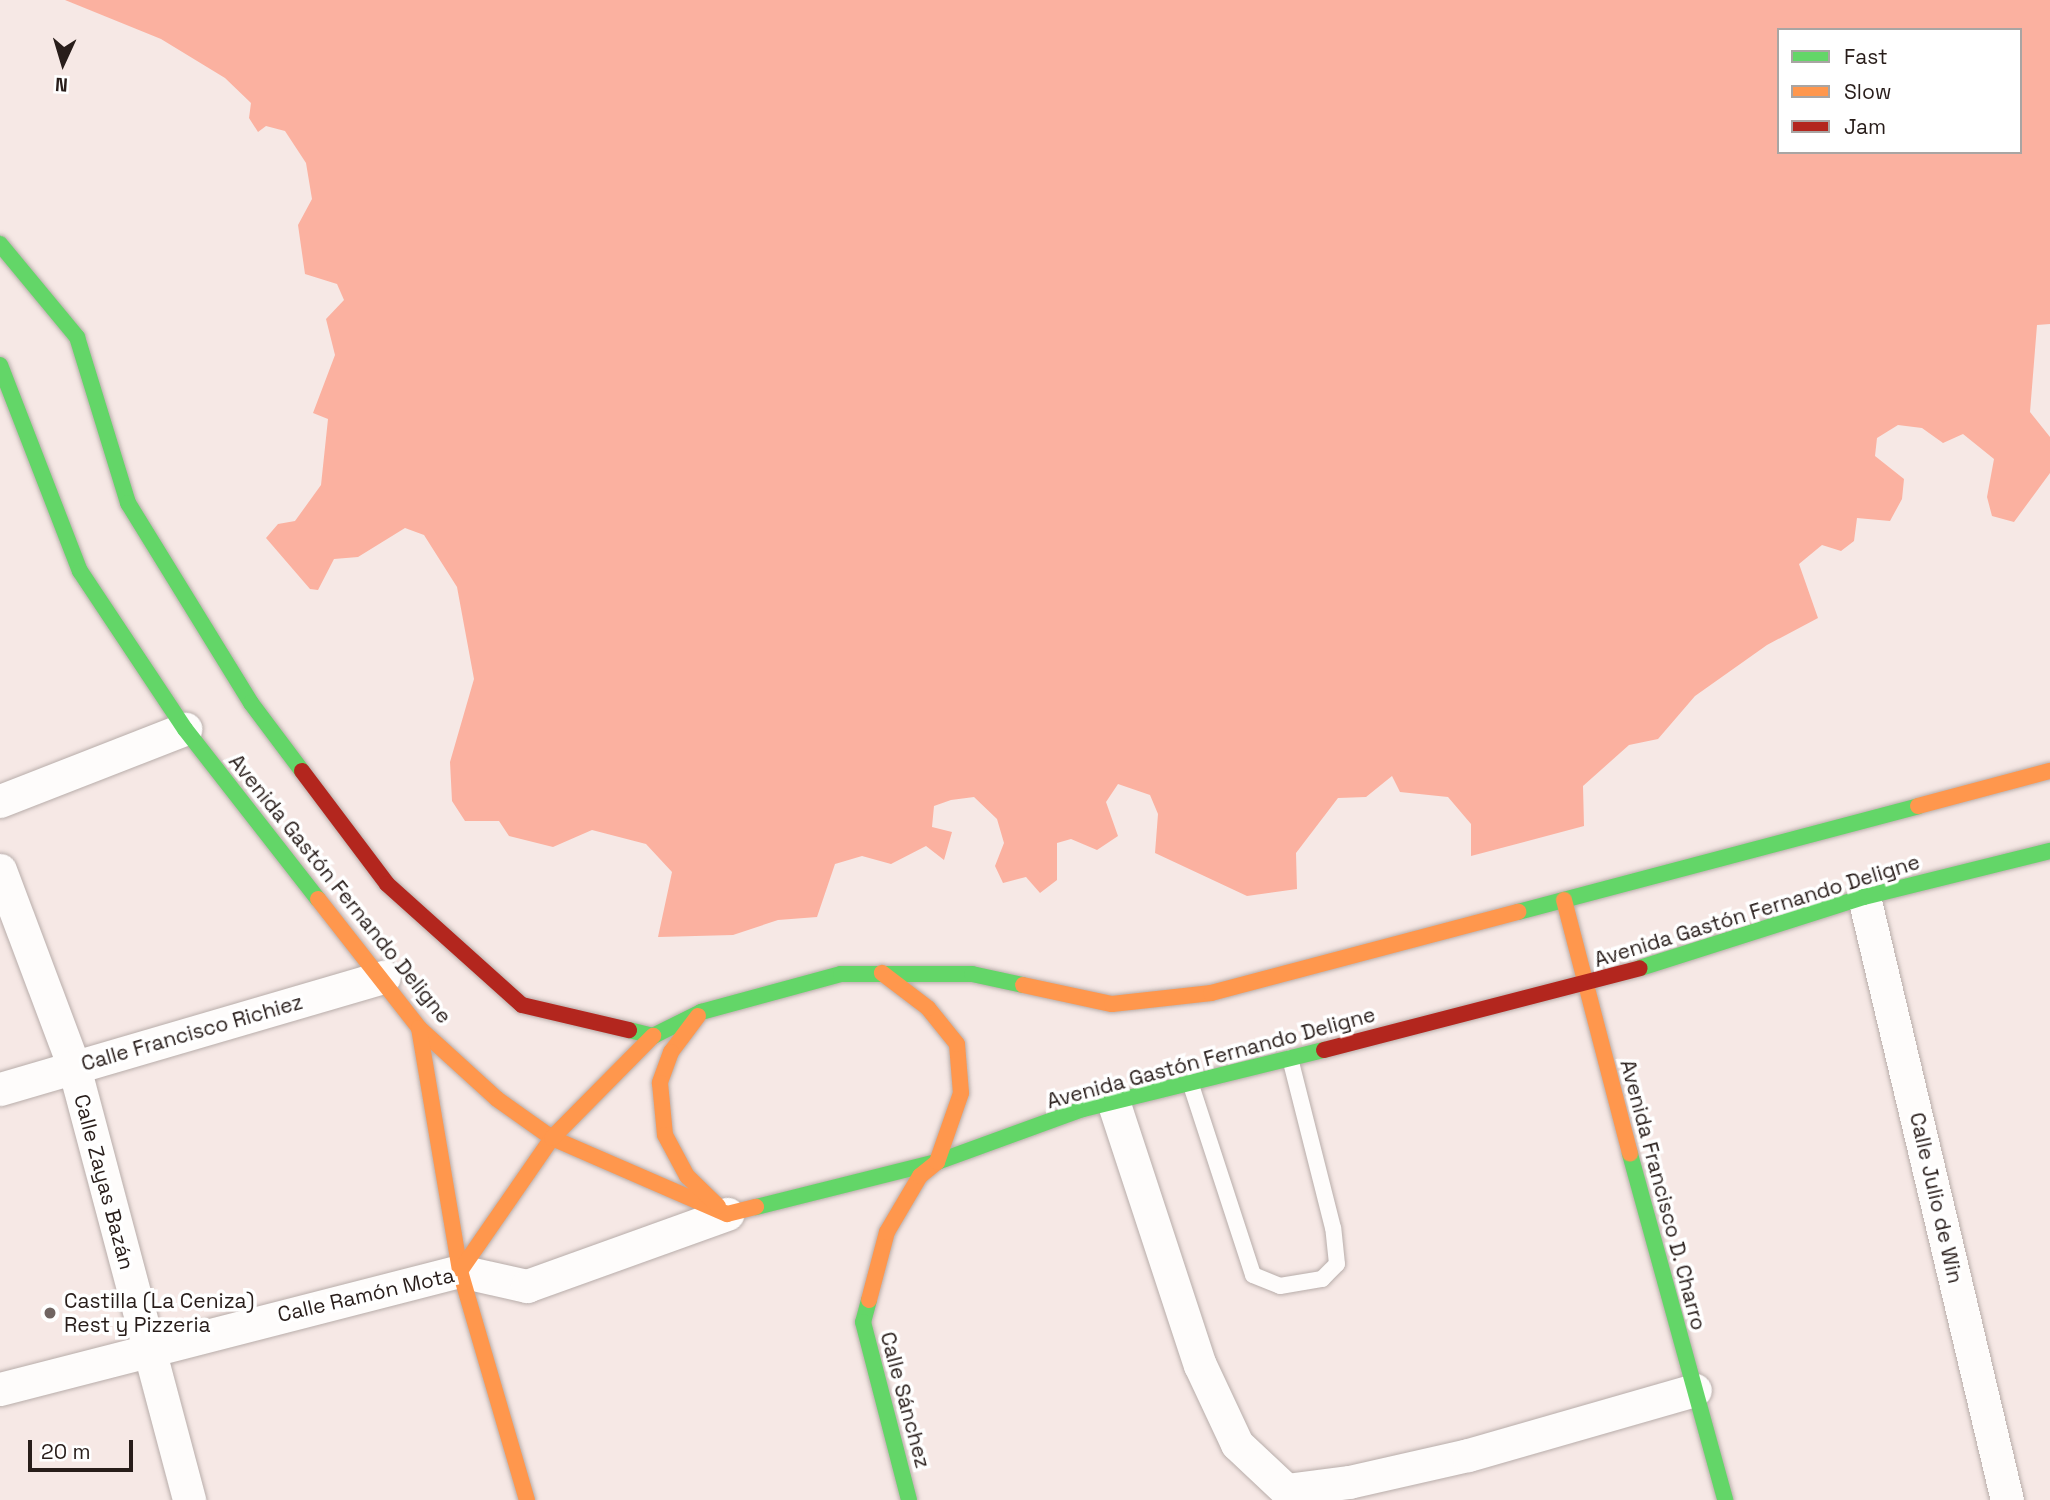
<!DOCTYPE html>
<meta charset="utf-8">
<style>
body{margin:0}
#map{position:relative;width:2050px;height:1500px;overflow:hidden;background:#f6e8e5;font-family:"Space Grotesk",sans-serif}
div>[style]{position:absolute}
.water>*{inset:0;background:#fbb1a0}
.roads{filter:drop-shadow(0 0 2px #b8adaa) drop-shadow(0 0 2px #b8adaa)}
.lane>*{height:16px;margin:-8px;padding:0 8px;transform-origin:8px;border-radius:8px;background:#fefcfb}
.street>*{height:33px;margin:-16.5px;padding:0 16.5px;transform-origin:16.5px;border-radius:16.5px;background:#fefcfb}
.fast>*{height:16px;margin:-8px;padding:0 8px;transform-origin:8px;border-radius:8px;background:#63d668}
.slow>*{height:16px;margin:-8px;padding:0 8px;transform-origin:8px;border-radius:8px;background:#ff974d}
.jam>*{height:16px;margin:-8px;padding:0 8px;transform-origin:8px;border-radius:8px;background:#b3261e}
.dots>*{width:19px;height:19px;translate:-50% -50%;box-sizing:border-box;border:4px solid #fff;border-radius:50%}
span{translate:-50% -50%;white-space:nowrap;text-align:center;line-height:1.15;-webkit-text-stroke:7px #fff;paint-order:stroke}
.street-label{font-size:21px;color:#281d1a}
.poi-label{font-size:21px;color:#281d1a}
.left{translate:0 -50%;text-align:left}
.legend{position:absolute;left:1777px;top:28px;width:245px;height:126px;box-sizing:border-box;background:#fff;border:2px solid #a9a5a3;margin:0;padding:9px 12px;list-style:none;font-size:21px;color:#281d1a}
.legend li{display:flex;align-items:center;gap:14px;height:35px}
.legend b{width:35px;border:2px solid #a9a5a3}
.north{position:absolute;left:28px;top:28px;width:70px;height:70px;-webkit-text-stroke:5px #fff;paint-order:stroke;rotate:184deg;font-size:19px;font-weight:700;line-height:28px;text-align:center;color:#281d1a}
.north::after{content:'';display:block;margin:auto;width:24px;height:32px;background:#281d1a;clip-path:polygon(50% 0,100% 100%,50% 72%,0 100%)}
.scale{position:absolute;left:28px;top:1440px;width:105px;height:32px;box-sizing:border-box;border:4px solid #281d1a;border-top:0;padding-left:9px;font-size:21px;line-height:24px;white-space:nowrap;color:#281d1a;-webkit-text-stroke:5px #fff;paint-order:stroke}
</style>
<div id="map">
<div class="water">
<i style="clip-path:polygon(evenodd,65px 0,2050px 0,2050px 324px,2037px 325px,2030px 412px,2050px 437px,2050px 473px,2014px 522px,1992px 516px,1987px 497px,1994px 459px,1963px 434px,1943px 443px,1922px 428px,1898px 425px,1877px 438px,1875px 456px,1904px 479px,1902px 499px,1890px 521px,1857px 518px,1854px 541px,1841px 551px,1822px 545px,1799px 564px,1818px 618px,1767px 645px,1695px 696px,1658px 739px,1629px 745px,1583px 786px,1584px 826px,1471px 856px,1471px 824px,1448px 797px,1400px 792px,1392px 776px,1366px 797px,1338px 798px,1296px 853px,1297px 889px,1247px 896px,1155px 853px,1158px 814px,1150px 795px,1118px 784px,1106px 802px,1118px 836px,1097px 850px,1071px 839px,1057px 843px,1057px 880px,1040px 893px,1026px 877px,1003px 883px,995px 866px,1004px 843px,997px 819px,974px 797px,951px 800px,934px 806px,932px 827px,952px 832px,944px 860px,926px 846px,891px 864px,862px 856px,835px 864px,817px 917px,778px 920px,733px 935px,658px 937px,672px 872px,646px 844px,592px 830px,553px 847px,509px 836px,499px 821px,465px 821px,452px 801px,450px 762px,474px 679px,457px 587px,424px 535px,405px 528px,358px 557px,334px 559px,318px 590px,310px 589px,266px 538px,278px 524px,295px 521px,321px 485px,328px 419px,313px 413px,335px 355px,326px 319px,344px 300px,337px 284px,305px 274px,298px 225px,312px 199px,306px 163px,285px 131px,266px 126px,258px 132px,249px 118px,251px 103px,225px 78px,161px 39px,65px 0,1779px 30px,2020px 30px,2020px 152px,1779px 152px,1779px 30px)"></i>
</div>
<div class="roads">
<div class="lane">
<i style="left:1190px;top:1082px;width:203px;rotate:71.9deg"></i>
<i style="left:1253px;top:1275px;width:29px;rotate:22deg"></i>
<i style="left:1280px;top:1286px;width:43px;rotate:-9.5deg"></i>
<i style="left:1322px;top:1279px;width:21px;rotate:-45deg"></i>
<i style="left:1337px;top:1264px;width:36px;rotate:-96deg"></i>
<i style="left:1333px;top:1228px;width:175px;rotate:-104.2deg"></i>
</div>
<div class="street">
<i style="left:0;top:801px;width:199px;rotate:-21.3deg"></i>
<i style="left:0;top:870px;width:210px;rotate:69.4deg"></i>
<i style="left:74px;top:1067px;width:448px;rotate:75.1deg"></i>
<i style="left:1864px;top:897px;width:620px;rotate:76.66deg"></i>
<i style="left:0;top:1089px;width:400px;rotate:-16.3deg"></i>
<i style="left:1113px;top:1101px;width:278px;rotate:71.8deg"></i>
<i style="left:1200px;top:1365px;width:87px;rotate:64.9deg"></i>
<i style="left:1237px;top:1444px;width:67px;rotate:43.2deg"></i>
<i style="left:1286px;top:1490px;width:64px;rotate:-7.2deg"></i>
<i style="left:1349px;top:1482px;width:122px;rotate:-12.8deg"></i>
<i style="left:1468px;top:1455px;width:236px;rotate:-16deg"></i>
<i style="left:0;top:1389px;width:475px;rotate:-14.4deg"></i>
<i style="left:460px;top:1271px;width:69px;rotate:12.6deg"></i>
<i style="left:527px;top:1286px;width:213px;rotate:-19.8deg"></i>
</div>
<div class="fast">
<i style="left:0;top:244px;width:121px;rotate:50.4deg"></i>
<i style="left:77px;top:337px;width:174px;rotate:72.9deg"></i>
<i style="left:128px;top:503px;width:235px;rotate:58.4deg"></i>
<i style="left:251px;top:703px;width:85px;rotate:53.1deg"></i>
<i style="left:0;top:365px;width:221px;rotate:68.8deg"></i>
<i style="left:80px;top:571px;width:190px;rotate:56.4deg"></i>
<i style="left:185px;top:729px;width:216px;rotate:52deg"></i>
<i style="left:1518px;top:912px;width:414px;rotate:-14.8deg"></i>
<i style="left:1640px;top:968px;width:235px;rotate:-17.6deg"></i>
<i style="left:1864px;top:897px;width:192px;rotate:-13.9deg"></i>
<i style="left:629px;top:1030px;width:25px;rotate:14deg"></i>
<i style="left:653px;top:1036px;width:54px;rotate:-26.6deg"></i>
<i style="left:701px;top:1012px;width:145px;rotate:-15.2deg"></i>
<i style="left:841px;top:974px;width:131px"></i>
<i style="left:972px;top:974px;width:52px;rotate:12.2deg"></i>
<i style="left:1630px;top:1154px;width:359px;rotate:74.6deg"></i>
<i style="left:756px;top:1207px;width:187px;rotate:-14deg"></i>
<i style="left:937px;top:1162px;width:155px;rotate:-20deg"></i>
<i style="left:1083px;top:1109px;width:248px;rotate:-13.8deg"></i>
<i style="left:869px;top:1300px;width:23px;rotate:105deg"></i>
<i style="left:863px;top:1322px;width:184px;rotate:75.5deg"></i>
</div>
<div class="slow">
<i style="left:1918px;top:806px;width:137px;rotate:-14.9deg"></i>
<i style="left:318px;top:899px;width:164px;rotate:51.9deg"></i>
<i style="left:419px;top:1028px;width:105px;rotate:42.3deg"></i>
<i style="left:497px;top:1099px;width:67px;rotate:35.3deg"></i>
<i style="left:552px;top:1138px;width:191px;rotate:23.5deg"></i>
<i style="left:727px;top:1214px;width:30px;rotate:-14deg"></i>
<i style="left:1564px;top:900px;width:262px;rotate:75.4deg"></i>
<i style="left:1023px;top:985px;width:91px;rotate:12.1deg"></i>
<i style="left:1112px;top:1004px;width:100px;rotate:-6.3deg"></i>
<i style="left:1211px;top:993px;width:318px;rotate:-14.8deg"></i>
<i style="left:698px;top:1016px;width:45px;rotate:126.9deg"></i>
<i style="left:671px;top:1052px;width:33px;rotate:110deg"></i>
<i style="left:660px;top:1083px;width:52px;rotate:84.5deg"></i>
<i style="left:665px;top:1135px;width:47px;rotate:61.8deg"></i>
<i style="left:687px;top:1176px;width:43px;rotate:44.1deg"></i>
<i style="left:419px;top:1028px;width:246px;rotate:80.4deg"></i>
<i style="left:460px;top:1271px;width:239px;rotate:73.7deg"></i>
<i style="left:460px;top:1271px;width:162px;rotate:-55.3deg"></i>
<i style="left:552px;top:1138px;width:144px;rotate:-45.3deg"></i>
<i style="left:869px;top:1300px;width:70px;rotate:-75.2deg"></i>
<i style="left:887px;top:1232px;width:65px;rotate:-59.5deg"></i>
<i style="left:920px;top:1176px;width:22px;rotate:-39deg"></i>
<i style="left:937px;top:1162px;width:73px;rotate:-70.8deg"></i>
<i style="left:961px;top:1093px;width:49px;rotate:-94.7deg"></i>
<i style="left:957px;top:1044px;width:46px;rotate:-128.9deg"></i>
<i style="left:928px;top:1008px;width:58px;rotate:-142.7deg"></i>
</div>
<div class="jam">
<i style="left:302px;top:771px;width:141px;rotate:53deg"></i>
<i style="left:387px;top:884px;width:181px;rotate:41.9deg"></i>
<i style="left:522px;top:1005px;width:110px;rotate:13.2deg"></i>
<i style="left:1324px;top:1050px;width:326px;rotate:-14.5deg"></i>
</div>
</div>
<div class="dots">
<i style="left:50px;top:1313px;background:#706461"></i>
</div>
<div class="street-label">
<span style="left:340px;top:889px;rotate:51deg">Avenida Gastón Fernando Deligne</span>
<span style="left:1757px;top:911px;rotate:-17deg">Avenida Gastón Fernando Deligne</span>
<span style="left:192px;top:1033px;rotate:-16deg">Calle Francisco Richiez</span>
<span style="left:1211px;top:1058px;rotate:-15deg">Avenida Gastón Fernando Deligne</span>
<span style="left:104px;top:1182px;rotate:75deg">Calle Zayas Bazán</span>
<span style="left:1663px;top:1195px;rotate:75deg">Avenida Francisco D. Charro</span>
<span style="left:1936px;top:1198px;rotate:77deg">Calle Julio de Win</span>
<span style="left:366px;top:1295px;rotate:-13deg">Calle Ramón Mota</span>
<span style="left:905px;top:1400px;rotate:75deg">Calle Sánchez</span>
</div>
<div class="poi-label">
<span class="left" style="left:64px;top:1313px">Castilla (La Ceniza)<br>Rest y Pizzeria</span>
</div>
<ul class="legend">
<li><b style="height:9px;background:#63d668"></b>Fast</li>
<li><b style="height:9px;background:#ff974d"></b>Slow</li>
<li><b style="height:9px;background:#b3261e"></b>Jam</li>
</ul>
<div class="north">N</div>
<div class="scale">20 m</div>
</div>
